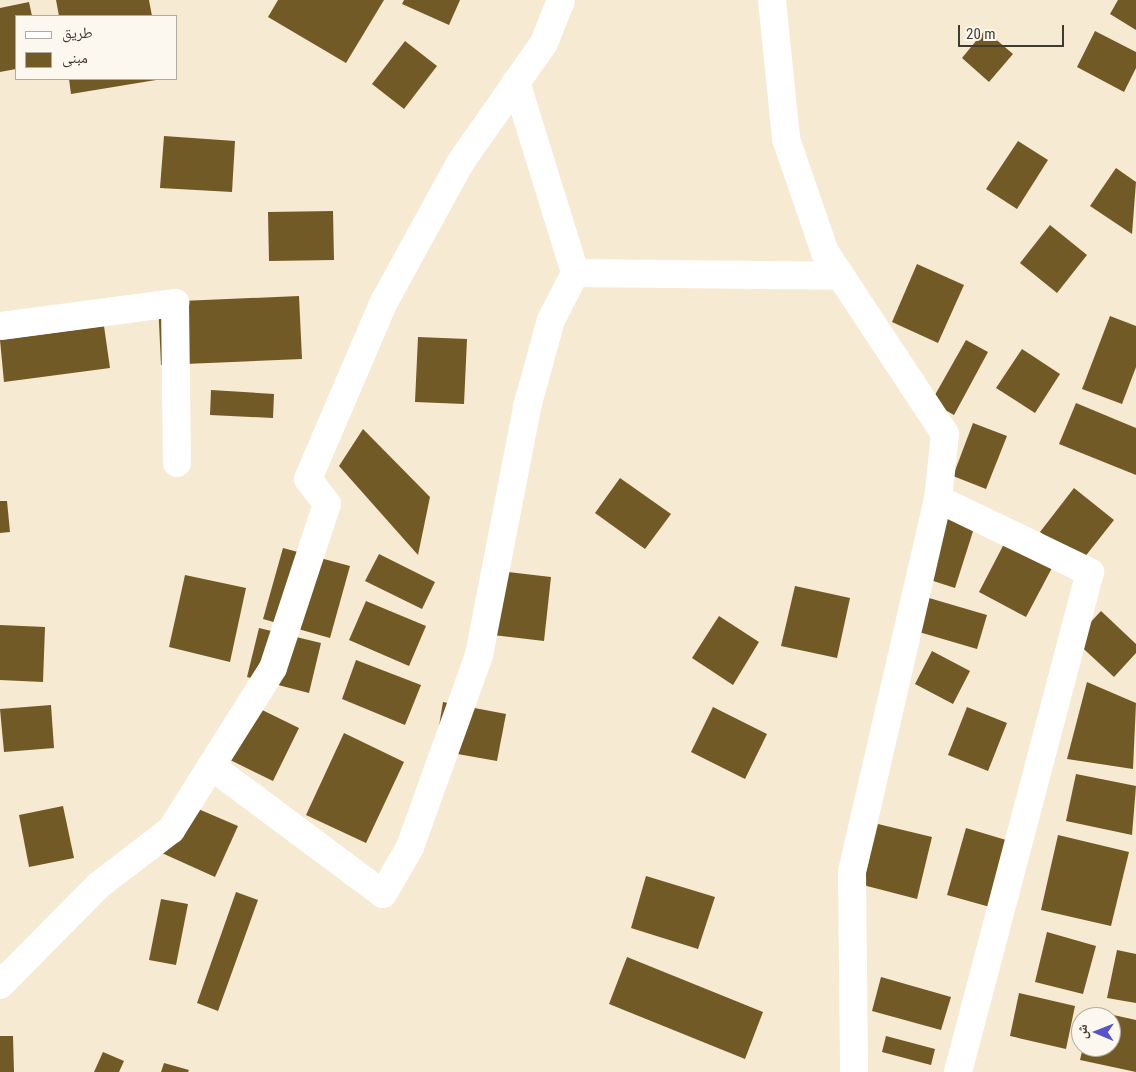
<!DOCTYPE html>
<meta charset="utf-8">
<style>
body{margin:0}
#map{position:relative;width:1136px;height:1072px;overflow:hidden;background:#f6ead2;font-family:"Roboto Condensed","Noto Naskh Arabic",sans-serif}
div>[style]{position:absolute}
.building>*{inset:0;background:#725a26}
.street>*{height:28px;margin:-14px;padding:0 14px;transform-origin:14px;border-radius:14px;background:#fff}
span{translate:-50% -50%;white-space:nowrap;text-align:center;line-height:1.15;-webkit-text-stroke:5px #fdf8ef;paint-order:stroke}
.legend{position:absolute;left:15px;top:15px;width:162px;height:65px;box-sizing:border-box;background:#fdf8ef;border:1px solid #b1aca3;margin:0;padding:6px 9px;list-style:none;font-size:15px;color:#403b31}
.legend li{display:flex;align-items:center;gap:10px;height:25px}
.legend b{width:25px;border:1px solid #b1aca3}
.north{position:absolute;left:1071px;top:1007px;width:50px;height:50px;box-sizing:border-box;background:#fdf8ef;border:1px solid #b1aca3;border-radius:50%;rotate:271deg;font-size:14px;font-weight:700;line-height:20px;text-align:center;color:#403b31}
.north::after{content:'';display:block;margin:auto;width:18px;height:22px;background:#5753cb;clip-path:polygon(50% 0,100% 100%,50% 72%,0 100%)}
.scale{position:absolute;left:958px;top:25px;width:106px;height:22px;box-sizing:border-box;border:2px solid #403b31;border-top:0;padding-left:6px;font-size:15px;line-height:18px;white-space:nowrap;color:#403b31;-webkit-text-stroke:4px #fdf8ef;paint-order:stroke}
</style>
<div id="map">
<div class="building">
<i style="clip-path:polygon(56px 0,149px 0,152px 16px,59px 16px)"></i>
<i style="clip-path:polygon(278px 0,384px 0,346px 63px,268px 17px)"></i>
<i style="clip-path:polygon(404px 0,460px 0,449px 25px,402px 4px)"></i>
<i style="clip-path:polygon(1118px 0,1136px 0,1136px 30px,1110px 14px)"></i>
<i style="clip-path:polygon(29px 2px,32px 16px,16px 16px,16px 69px,0 72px,0 8px)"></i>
<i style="clip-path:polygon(985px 30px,1013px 54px,989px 82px,962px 58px)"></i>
<i style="clip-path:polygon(1095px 31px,1136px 52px,1136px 68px,1124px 92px,1077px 67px)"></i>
<i style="clip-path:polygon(405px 41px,437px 66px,404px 109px,372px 84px)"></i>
<i style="clip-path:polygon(69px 79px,156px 79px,156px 80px,71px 94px)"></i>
<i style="clip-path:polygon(164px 136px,235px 141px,232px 192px,160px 188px)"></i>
<i style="clip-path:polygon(1018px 141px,1048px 160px,1017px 209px,986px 189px)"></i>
<i style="clip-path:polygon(1116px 168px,1136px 182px,1132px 234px,1090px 206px)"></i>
<i style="clip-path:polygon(333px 211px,334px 260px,269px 261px,268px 212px)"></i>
<i style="clip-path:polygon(1050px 225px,1087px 255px,1057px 293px,1020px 263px)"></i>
<i style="clip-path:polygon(917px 264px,964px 285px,938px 343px,892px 322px)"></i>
<i style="clip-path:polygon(299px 296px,302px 359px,161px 365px,158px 302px)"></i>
<i style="clip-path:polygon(1110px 316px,1136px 326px,1136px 367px,1122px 404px,1082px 389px)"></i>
<i style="clip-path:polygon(104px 326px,110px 368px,4px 382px,0 340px)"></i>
<i style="clip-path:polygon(418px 337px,467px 339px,464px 404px,415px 402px)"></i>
<i style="clip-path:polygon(966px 340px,988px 352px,954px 415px,931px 402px)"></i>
<i style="clip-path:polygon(1022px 349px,1060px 374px,1035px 413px,996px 388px)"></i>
<i style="clip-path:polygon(211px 390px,274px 394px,273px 418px,210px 415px)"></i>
<i style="clip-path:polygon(1076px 403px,1136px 428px,1136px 475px,1059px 444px)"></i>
<i style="clip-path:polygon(973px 423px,1007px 436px,986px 489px,953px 476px)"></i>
<i style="clip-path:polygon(363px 429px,430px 497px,418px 555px,339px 466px)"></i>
<i style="clip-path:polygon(620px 478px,671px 514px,645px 549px,595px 513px)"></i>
<i style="clip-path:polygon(1074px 488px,1114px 520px,1080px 563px,1040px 532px)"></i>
<i style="clip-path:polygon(0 501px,7px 501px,10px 532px,0 533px)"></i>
<i style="clip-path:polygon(944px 515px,975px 525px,955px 588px,924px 578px)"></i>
<i style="clip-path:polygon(1006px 540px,1053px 566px,1026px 617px,979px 592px)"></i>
<i style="clip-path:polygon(283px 548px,350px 566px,330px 638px,263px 619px)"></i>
<i style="clip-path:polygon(379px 554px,435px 582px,422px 609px,365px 581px)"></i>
<i style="clip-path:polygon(491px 570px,551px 577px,544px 641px,484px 634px)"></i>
<i style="clip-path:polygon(185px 575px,246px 588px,230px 662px,169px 647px)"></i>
<i style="clip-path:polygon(795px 586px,850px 598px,837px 658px,781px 646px)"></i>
<i style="clip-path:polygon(929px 598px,987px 615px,977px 649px,919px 632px)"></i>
<i style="clip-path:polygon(366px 601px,426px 626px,409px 666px,349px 640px)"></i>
<i style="clip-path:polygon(1101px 611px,1136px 644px,1136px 653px,1114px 677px,1074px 640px)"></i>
<i style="clip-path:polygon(719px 616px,759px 642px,733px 685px,692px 658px)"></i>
<i style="clip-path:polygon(0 625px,45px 627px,43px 682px,0 680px)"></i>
<i style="clip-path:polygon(259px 628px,321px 643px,309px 693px,247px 677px)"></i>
<i style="clip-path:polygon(932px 651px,970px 671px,953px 704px,915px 684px)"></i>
<i style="clip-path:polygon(356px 660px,421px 685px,405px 725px,342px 699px)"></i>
<i style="clip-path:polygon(1087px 682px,1136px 703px,1133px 769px,1067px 759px)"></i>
<i style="clip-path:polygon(246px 702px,299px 728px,273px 781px,220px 755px)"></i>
<i style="clip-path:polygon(443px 702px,506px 714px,497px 761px,435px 750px)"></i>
<i style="clip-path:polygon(51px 705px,54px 748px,4px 752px,0 709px)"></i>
<i style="clip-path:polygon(713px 707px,767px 734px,745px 779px,691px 752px)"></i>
<i style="clip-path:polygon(967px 707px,1007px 723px,988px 771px,948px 755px)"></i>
<i style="clip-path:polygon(344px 733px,404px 762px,366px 843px,306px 815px)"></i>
<i style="clip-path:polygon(1076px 774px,1136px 786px,1132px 835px,1066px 821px)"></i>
<i style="clip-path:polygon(175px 799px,238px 826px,215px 877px,153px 849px)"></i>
<i style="clip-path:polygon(63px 806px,74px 858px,29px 867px,19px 815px)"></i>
<i style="clip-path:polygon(878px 824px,932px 837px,917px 899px,863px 885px)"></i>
<i style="clip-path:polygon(966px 828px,1016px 843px,997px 909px,947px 895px)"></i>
<i style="clip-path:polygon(1058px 835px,1129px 852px,1111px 926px,1041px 910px)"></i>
<i style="clip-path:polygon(646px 876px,715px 897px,698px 949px,631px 928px)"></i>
<i style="clip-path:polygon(236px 892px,258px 900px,218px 1011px,197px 1003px)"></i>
<i style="clip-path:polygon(161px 899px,188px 904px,176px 965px,149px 960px)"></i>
<i style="clip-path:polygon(1047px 932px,1096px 946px,1083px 994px,1035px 982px)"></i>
<i style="clip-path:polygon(1117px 950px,1136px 954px,1136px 1003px,1107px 998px)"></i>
<i style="clip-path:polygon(627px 957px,763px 1012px,745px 1059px,609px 1004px)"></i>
<i style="clip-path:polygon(881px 977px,951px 997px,941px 1030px,872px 1011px)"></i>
<i style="clip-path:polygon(1019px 993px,1075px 1006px,1066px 1049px,1010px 1036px)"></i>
<i style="clip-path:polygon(1091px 1010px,1136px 1020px,1136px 1072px,1080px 1060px,1083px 1047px,1111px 1047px,1111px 1017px,1089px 1017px)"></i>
<i style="clip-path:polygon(0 1036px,13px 1036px,14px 1072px,0 1072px)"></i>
<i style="clip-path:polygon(886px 1036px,935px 1049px,931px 1065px,882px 1052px)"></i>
<i style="clip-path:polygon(103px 1052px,124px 1061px,119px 1072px,94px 1072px)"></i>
<i style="clip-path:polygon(164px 1063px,189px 1070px,188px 1072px,161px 1072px)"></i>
</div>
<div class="street">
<i style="left:772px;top:0;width:140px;rotate:84.2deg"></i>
<i style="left:786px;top:139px;width:120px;rotate:71deg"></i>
<i style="left:825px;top:252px;width:218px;rotate:56.6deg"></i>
<i style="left:945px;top:434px;width:65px;rotate:96.1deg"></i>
<i style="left:938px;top:499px;width:383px;rotate:103deg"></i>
<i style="left:852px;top:872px;width:200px;rotate:89.4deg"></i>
<i style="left:516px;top:82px;width:200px;rotate:72.8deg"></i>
<i style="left:575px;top:273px;width:265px;rotate:0.6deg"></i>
<i style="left:0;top:326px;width:177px;rotate:-7.5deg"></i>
<i style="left:175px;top:303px;width:160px;rotate:89.3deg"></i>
<i style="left:938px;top:499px;width:169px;rotate:25.7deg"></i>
<i style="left:1090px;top:572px;width:517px;rotate:104.79deg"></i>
<i style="left:211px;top:766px;width:214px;rotate:36.7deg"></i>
<i style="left:383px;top:894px;width:54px;rotate:-60.1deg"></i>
<i style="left:410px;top:847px;width:204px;rotate:-70.2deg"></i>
<i style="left:479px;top:655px;width:253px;rotate:-79deg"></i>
<i style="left:527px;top:407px;width:90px;rotate:-74.6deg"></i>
<i style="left:551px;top:320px;width:53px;rotate:-62.9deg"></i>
<i style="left:0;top:985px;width:141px;rotate:-45.3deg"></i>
<i style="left:99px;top:885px;width:91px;rotate:-37.4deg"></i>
<i style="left:171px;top:830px;width:191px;rotate:-57.8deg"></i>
<i style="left:273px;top:668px;width:173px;rotate:-71.8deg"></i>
<i style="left:327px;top:504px;width:31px;rotate:-127deg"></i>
<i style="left:308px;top:479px;width:193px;rotate:-66.8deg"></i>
<i style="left:384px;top:302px;width:158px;rotate:-61.3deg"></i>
<i style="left:460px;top:163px;width:146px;rotate:-55deg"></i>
<i style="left:544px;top:43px;width:46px;rotate:-68.4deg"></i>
</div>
<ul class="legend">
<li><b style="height:6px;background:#fff"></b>طريق</li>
<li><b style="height:14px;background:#725a26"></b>مبنى</li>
</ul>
<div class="north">ش</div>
<div class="scale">20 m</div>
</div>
